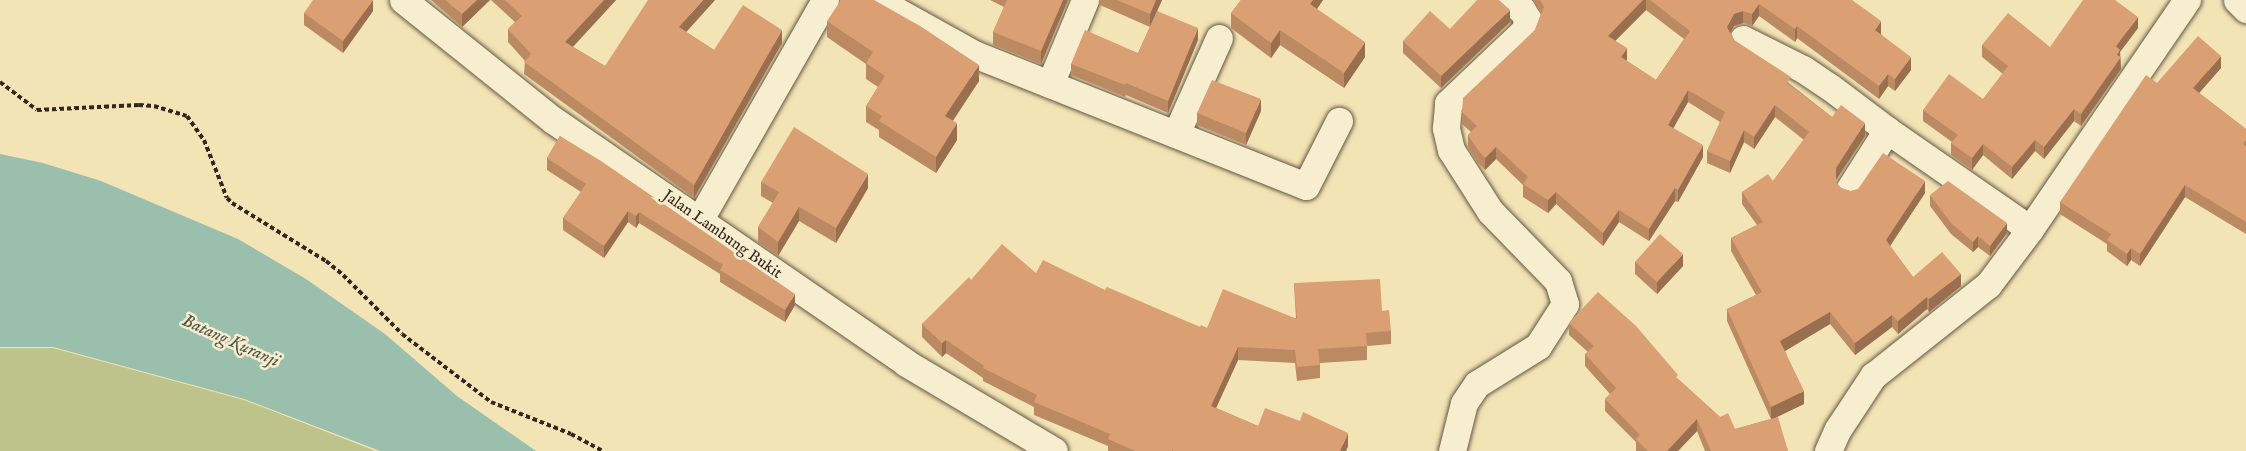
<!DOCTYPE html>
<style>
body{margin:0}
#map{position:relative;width:2246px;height:451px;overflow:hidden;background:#f3e4b5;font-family:"IM FELL English",serif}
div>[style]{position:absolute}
.green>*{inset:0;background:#bec38b}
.water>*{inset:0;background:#9bbfad}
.path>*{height:4px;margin-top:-2px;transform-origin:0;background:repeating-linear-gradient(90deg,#34271d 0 4.5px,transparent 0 7.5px)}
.roads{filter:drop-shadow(0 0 2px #645643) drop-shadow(0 0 2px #645643)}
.minor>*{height:27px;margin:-13.5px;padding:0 13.5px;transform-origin:13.5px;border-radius:13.5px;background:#f7edcf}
.wall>*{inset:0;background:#bb8962}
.shaded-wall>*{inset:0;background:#996f50}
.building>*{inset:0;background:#da9f72}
span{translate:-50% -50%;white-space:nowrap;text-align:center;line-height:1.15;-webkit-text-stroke:5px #f7edcf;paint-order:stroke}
.street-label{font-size:16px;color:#34271d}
.water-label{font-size:18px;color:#535548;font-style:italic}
</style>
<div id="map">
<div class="green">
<i style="clip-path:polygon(0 348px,53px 348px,244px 400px,376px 451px,0 451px)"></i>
</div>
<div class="water">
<i style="clip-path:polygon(0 154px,43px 163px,101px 181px,238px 239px,306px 279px,385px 334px,457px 396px,536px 451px,380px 451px,244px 399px,53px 347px,0 347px)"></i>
</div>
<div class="path">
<i style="left:0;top:82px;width:46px;rotate:37.1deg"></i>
<i style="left:37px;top:110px;width:102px;rotate:-2.8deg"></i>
<i style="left:139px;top:105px;width:15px;rotate:4deg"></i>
<i style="left:154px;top:106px;width:34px;rotate:17deg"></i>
<i style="left:187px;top:116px;width:29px;rotate:55deg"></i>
<i style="left:204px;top:140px;width:62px;rotate:68.4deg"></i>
<i style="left:227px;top:198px;width:7px;rotate:45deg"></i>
<i style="left:232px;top:203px;width:110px;rotate:31.7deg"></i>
<i style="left:326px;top:261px;width:22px;rotate:39deg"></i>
<i style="left:343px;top:275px;width:83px;rotate:45deg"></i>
<i style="left:402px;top:334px;width:112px;rotate:37.4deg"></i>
<i style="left:491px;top:402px;width:86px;rotate:21.8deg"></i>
<i style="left:571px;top:434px;width:36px;rotate:28deg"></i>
</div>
<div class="roads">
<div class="minor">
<i style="left:403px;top:0;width:192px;rotate:38.7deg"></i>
<i style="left:553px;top:120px;width:429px;rotate:34.5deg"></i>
<i style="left:906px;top:363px;width:172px;rotate:30.7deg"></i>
<i style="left:877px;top:0;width:111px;rotate:29.1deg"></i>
<i style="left:974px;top:54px;width:357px;rotate:21.7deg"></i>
<i style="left:1306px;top:186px;width:73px;rotate:-63.1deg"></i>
<i style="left:2237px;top:0;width:13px;rotate:45deg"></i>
<i style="left:1743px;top:39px;width:67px;rotate:26.6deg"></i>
<i style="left:1803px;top:69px;width:32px;rotate:34deg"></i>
<i style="left:1830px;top:87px;width:71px;rotate:37deg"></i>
<i style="left:1887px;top:130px;width:174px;rotate:34.7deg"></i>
<i style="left:1050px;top:84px;width:91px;rotate:-67.4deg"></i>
<i style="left:1176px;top:134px;width:105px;rotate:-65.9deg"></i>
<i style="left:1850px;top:188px;width:69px;rotate:-57.5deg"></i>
<i style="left:700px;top:219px;width:252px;rotate:-60.3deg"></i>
<i style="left:1452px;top:451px;width:49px;rotate:-76deg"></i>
<i style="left:1464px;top:403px;width:23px;rotate:-56deg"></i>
<i style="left:1477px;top:384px;width:72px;rotate:-31.9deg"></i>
<i style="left:1538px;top:346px;width:50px;rotate:-57.3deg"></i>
<i style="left:1565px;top:304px;width:24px;rotate:-107deg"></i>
<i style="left:1558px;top:281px;width:98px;rotate:-134.2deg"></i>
<i style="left:1490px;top:211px;width:72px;rotate:-122.6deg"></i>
<i style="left:1451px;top:150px;width:23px;rotate:-103deg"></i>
<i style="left:1446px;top:128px;width:25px;rotate:-85deg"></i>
<i style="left:1448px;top:103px;width:105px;rotate:-43.5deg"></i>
<i style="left:1524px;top:31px;width:12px;rotate:-70deg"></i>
<i style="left:1528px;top:20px;width:12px;rotate:-121deg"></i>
<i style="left:1522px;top:10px;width:17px;rotate:-144deg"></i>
<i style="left:1828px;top:451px;width:24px;rotate:-66deg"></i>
<i style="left:1838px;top:429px;width:64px;rotate:-56.6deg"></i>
<i style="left:1873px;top:376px;width:147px;rotate:-38.4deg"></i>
<i style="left:1988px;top:285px;width:70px;rotate:-53.1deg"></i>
<i style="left:2030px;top:229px;width:278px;rotate:-55.6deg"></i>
</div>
</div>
<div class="wall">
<i style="clip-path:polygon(431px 0,490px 0,462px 27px)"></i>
<i style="clip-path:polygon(491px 0,616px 0,573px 47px,605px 66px,715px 0,686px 32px,714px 50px,782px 43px,694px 198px,524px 74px,525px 61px,508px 42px,508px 29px,515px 22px)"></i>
<i style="clip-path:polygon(990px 0,1068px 0,1041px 64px,993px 45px,993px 32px,1004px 7px)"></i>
<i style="clip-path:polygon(1099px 0,1162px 0,1157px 11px,1198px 40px,1168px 113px,1126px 95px,1125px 97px,1071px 75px,1071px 64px,1138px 53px,1150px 27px,1100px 5px)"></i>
<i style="clip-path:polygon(1241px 0,1323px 0,1317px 9px,1365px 57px,1344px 88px,1280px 45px,1271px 58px,1231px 28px,1231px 13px)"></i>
<i style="clip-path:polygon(evenodd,1533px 0,1852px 0,1881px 34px,1911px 70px,1895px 91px,1888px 86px,1879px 99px,1797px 38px,1795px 42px,1759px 16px,1752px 26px,1743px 23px,1734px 26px,1731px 33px,1734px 40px,1832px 117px,1865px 136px,1836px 180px,1836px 183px,1841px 188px,1850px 191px,1925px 193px,1890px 246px,1913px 277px,1961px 286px,1929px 312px,1927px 309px,1898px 334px,1892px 327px,1855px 355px,1830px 324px,1785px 351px,1804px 404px,1776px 417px,1788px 451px,1705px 451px,1697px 431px,1678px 451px,1636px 451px,1636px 442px,1605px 411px,1605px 399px,1610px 394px,1585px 366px,1585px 354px,1588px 352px,1569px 335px,1569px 323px,1678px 379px,1720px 417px,1735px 429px,1771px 419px,1727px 321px,1727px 309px,1756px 295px,1731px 251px,1731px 238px,1757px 225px,1742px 204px,1742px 192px,1773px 181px,1804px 140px,1775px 117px,1754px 149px,1744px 142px,1730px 173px,1707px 163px,1707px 151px,1720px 122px,1688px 102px,1673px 128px,1703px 157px,1678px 202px,1675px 201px,1649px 241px,1619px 222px,1603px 246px,1556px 204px,1548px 213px,1523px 197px,1523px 185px,1496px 159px,1485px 170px,1478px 163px,1468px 147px,1468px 135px,1471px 132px,1462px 124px,1462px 112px,1535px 30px,1541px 14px,1533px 0,1646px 10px,1684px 39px,1656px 80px,1627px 61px,1615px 41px,1646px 10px)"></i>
<i style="clip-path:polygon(373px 11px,343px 53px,304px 25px,304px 13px)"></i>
<i style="clip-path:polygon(827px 21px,979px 81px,953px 121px,957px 140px,936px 173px,879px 137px,879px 130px,866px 122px,866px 106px,878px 87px,866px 79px,866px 64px,827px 37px)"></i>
<i style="clip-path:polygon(1510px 22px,1441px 88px,1403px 53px,1403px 41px,1450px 29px)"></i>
<i style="clip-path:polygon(2138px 28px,2120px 52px,2121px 69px,2081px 126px,2074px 121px,2044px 159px,2035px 151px,2012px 179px,1983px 155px,1972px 170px,1951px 155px,1951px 143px,1952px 142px,1923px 121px,1923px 110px,1983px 99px,2003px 74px,1982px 57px,1982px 45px,2050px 47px)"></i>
<i style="clip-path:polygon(2221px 68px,2199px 93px,2246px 129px,2246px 234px,2185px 197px,2140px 266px,2131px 260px,2127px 266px,2107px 251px,2107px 244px,2060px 214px,2060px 202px,2157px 83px)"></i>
<i style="clip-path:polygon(1261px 111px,1246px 145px,1197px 125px,1197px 113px)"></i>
<i style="clip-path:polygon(560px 136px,795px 305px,785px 322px,720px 282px,720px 274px,639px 223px,636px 228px,628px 222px,604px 258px,563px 230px,563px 218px,581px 192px,547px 170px,547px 158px)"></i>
<i style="clip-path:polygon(761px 182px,868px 188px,836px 243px,799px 221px,778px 256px,758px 242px,758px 227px,773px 203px,761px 196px)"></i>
<i style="clip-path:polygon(1930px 195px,2007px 233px,1990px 256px,1978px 247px,1973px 252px,1951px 234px,1930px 206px)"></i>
<i style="clip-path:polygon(1635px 262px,1683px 266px,1657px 294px,1635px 274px)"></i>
<i style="clip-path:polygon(1036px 273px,1105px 290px,1200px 327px,1207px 328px,1296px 318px,1294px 283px,1382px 311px,1391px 331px,1391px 344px,1367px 346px,1367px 360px,1320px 363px,1320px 378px,1297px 381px,1295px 363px,1238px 360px,1216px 408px,1258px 426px,1348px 446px,1346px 451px,1108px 451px,1108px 446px,1034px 415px,1034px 407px,983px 381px,983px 378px,946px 353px,942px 357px,922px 337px,922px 324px,971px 280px)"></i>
</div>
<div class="shaded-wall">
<i style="clip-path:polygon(373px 0,373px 11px,343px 53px,343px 41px)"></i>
<i style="clip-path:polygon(477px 0,490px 0,462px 27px,462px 14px)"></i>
<i style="clip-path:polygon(604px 0,616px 0,565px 55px,565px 42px)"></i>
<i style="clip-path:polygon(703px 0,715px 0,679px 40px,679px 27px)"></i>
<i style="clip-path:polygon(1063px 0,1068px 0,1041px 64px,1041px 51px)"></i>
<i style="clip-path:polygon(1156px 0,1162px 0,1150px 27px,1150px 14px)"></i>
<i style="clip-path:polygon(1313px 0,1323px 0,1310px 19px,1310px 4px)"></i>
<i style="clip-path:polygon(1643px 0,1646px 0,1646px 10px,1608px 48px,1608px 36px)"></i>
<i style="clip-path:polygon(1759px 4px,1759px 16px,1752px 26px,1752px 14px)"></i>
<i style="clip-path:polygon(1510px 10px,1510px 22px,1441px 88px,1441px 76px)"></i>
<i style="clip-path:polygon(1743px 11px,1743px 23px,1734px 26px,1727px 39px,1727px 27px,1734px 14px)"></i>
<i style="clip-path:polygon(2138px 17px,2138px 28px,2120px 52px,2121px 69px,2081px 126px,2081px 114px,2116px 46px)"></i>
<i style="clip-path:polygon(1881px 21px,1881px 34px,1875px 42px,1875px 30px)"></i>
<i style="clip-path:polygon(1797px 26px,1797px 38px,1795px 42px,1795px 29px)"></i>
<i style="clip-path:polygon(1198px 28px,1198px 40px,1168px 113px,1168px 101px)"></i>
<i style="clip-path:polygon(782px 30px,782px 43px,694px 198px,694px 185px)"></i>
<i style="clip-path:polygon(1280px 30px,1280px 45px,1271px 58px,1271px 43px)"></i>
<i style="clip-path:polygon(1365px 42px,1365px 57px,1344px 88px,1344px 73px)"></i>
<i style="clip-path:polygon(1627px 48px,1627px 61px,1621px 57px)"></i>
<i style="clip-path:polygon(2221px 56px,2221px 68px,2193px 100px,2193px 88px)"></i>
<i style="clip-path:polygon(1911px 57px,1911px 70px,1895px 91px,1895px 79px)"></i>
<i style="clip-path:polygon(979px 65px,979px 81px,945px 132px,945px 116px)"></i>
<i style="clip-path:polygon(1888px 74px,1888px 86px,1879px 99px,1879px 86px)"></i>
<i style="clip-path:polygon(1688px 90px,1688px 102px,1668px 138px,1668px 125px)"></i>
<i style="clip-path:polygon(1261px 99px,1261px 111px,1246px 145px,1246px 133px)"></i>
<i style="clip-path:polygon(1775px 105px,1775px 117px,1754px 149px,1754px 137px)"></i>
<i style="clip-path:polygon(2074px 109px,2074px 121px,2044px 159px,2044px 147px)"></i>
<i style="clip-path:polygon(957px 123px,957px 140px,936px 173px,936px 157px)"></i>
<i style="clip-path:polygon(1865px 123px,1865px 136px,1836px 180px,1836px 195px,1836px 168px)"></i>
<i style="clip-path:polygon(1744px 130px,1744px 142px,1730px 173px,1730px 161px)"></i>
<i style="clip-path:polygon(2035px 140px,2035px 151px,2012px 179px,2012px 167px)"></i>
<i style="clip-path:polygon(1983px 144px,1983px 155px,1972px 170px,1972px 158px)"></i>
<i style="clip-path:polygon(1703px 145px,1703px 157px,1678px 202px,1678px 190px)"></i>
<i style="clip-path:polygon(1496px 147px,1496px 159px,1485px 170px,1485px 158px)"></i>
<i style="clip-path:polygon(868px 174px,868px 188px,836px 243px,836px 228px)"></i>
<i style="clip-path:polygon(1925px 181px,1925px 193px,1886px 252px,1886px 240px)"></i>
<i style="clip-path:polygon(2185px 185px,2185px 197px,2140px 266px,2140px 254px)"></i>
<i style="clip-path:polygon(1675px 188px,1675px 201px,1649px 241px,1649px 229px)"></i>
<i style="clip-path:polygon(1556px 192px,1556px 204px,1548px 213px,1548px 200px)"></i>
<i style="clip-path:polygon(799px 207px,799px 221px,778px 256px,778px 242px)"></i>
<i style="clip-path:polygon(1619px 210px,1619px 222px,1603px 246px,1603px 233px)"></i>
<i style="clip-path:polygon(628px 211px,628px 222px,604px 258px,604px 246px)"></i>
<i style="clip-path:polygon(639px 212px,639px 223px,636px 228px,636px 216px)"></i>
<i style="clip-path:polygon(2007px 223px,2007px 233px,1990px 256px,1990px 246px)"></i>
<i style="clip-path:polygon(1978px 236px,1978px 247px,1973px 252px,1973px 242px)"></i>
<i style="clip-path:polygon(2131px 248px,2131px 260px,2127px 266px,2127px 254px)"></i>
<i style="clip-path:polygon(1683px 254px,1683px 266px,1657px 294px,1657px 282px)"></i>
<i style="clip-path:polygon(1961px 274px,1961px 286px,1929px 312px,1929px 299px)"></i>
<i style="clip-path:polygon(795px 294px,795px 305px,785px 322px,785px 310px)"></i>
<i style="clip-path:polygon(1927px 297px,1927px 309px,1898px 334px,1898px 321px)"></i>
<i style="clip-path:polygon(1830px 312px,1830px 324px,1780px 354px,1780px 341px)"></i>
<i style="clip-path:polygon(1892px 315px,1892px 327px,1855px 355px,1855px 343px)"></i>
<i style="clip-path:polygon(946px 340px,946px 353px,942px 357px,942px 343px)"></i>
<i style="clip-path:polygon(1238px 347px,1238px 360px,1211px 419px,1211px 406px)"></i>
<i style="clip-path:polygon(1804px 391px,1804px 404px,1771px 420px,1771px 407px)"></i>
<i style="clip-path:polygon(1697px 419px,1697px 431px,1678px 451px,1667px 451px)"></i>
<i style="clip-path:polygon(1348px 433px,1348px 446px,1346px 451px,1340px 451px)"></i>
</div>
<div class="building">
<i style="clip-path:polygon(313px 0,373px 0,343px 41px,304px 13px)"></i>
<i style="clip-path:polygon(445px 0,477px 0,462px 14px)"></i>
<i style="clip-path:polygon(505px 0,604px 0,565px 42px,605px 66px,648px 0,703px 0,679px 27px,714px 50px,743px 5px,782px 30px,694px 185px,524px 62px,531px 54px,508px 29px,522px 16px)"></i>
<i style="clip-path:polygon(841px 0,874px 0,920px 26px,979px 65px,945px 116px,957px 123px,936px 157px,879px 121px,882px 116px,866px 106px,885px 76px,866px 63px,873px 52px,827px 21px)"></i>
<i style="clip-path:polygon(1007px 0,1063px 0,1041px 51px,993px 32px)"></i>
<i style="clip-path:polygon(1117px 0,1156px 0,1150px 14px)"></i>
<i style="clip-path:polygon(1241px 0,1313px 0,1310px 4px,1365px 42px,1344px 73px,1280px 30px,1271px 43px,1231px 13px)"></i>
<i style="clip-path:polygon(1477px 0,1499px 0,1510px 10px,1441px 76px,1403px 41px,1430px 11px,1450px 29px)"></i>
<i style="clip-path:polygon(1540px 0,1643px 0,1608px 36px,1627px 48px,1621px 57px,1656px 80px,1690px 31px,1650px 0,1852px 0,1881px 21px,1875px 30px,1911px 57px,1895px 79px,1888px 74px,1879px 86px,1797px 26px,1795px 29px,1759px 4px,1752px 14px,1743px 11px,1734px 14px,1727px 27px,1734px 40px,1791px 77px,1787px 83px,1832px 117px,1841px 105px,1865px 123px,1836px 168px,1836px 182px,1841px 188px,1850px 191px,1858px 189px,1883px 153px,1925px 181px,1886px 240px,1913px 277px,1942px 252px,1961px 274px,1929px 299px,1927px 297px,1898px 321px,1892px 315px,1855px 343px,1830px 312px,1780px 341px,1804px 391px,1771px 407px,1727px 309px,1762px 292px,1731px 238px,1763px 222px,1742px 192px,1768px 174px,1773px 181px,1809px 132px,1775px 105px,1754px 137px,1744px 130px,1730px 161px,1707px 151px,1725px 112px,1688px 90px,1668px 125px,1703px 145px,1678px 190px,1675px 188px,1649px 229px,1619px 210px,1603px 233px,1556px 192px,1548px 200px,1523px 184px,1528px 177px,1496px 147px,1485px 158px,1478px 150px,1468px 135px,1477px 126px,1462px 112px,1463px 98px,1535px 30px,1544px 7px)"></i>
<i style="clip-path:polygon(2083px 0,2115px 0,2138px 17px,2116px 46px,2120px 50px,2117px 55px,2121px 57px,2081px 114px,2074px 109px,2044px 147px,2035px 140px,2012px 167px,1983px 144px,1972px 158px,1951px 143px,1958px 135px,1923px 110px,1949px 74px,1983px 99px,2008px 66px,1982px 45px,2008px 13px,2050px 47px)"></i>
<i style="clip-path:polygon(1157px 11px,1198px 28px,1168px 101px,1126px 83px,1125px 85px,1071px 64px,1085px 30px,1138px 53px)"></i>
<i style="clip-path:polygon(2198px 36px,2221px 56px,2193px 88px,2246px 129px,2246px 140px,2243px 144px,2246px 146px,2246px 222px,2185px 185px,2140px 254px,2131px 248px,2127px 254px,2107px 240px,2111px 234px,2060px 202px,2146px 75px,2157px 83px)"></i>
<i style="clip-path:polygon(1212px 80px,1261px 99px,1246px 133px,1197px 113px)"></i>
<i style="clip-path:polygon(794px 127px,868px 174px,836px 228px,799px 207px,778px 242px,758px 227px,779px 192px,761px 182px)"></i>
<i style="clip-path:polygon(560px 136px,601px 161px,795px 294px,785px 310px,720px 270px,723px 265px,639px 212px,636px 216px,628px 211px,604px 246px,563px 218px,586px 184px,547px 158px)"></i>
<i style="clip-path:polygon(1948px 181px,2007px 223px,1990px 246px,1978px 236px,1973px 242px,1951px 223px,1930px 195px)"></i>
<i style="clip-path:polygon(1660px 234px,1683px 254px,1657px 282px,1635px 262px)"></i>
<i style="clip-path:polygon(1002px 244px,1036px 273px,1043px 260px,1105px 290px,1107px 287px,1200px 327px,1201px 325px,1207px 328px,1223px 289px,1297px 319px,1294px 283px,1380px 279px,1382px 311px,1389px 310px,1391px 331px,1366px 333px,1367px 346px,1318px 349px,1320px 365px,1297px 367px,1295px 350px,1238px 347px,1211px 406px,1258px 426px,1265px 408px,1300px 421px,1303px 412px,1348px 433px,1340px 451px,1174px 451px,1172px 450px,1172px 451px,1135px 451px,1108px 439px,1110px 434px,1034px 402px,1037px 395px,983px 368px,984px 366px,946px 340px,942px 343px,922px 324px,969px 277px,971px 280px)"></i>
<i style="clip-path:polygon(1598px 292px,1636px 326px,1678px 375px,1676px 377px,1720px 417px,1728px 413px,1735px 429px,1778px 417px,1788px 451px,1711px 451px,1697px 419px,1667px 451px,1648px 451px,1636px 439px,1640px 435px,1605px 399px,1616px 388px,1585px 354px,1594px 346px,1569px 323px)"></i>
</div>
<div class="street-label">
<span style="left:722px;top:235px;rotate:35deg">Jalan Lambung Bukit</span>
</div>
<div class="water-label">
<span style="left:230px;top:342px;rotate:24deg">Batang Kuranji</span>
</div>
</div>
